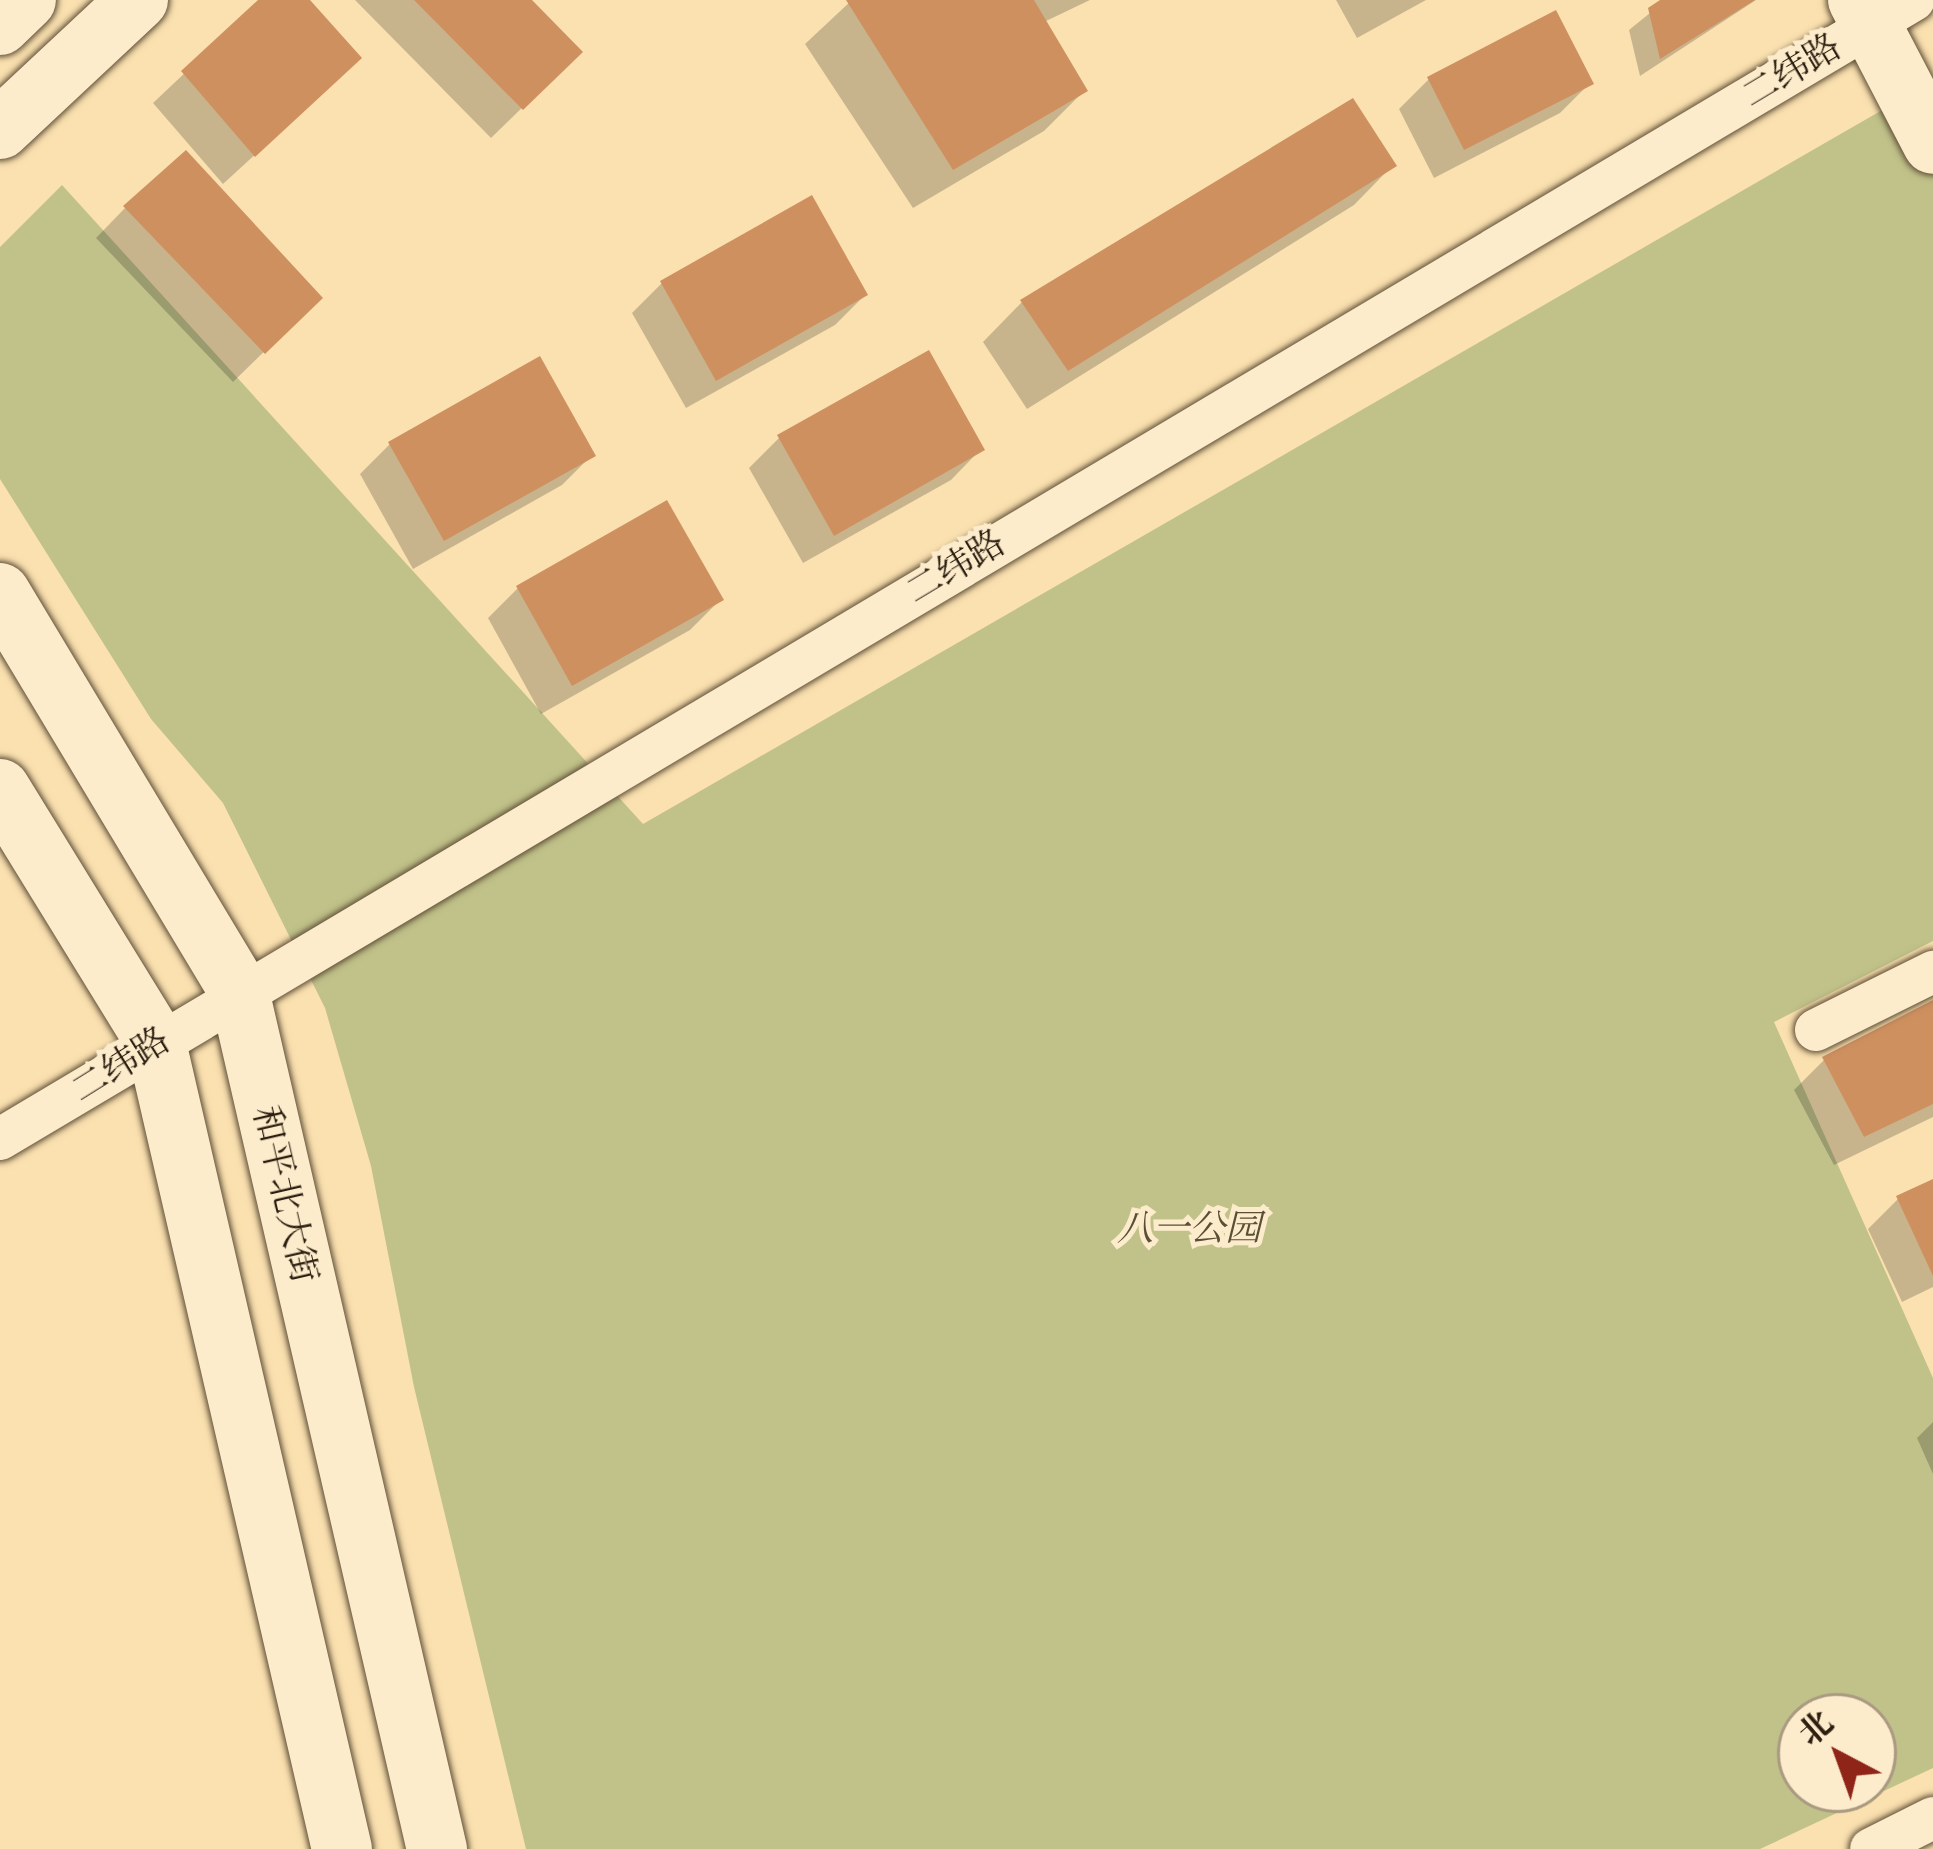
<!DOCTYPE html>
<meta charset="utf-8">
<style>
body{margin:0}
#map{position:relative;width:1933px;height:1849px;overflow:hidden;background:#fbe1b0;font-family:Alegreya,"Noto Serif SC",serif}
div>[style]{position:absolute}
.green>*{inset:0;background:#c1c28a}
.shadow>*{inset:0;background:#0003}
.building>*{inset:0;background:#cf9060}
.roads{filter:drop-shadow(0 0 3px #605038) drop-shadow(0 0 3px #605038)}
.minor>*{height:42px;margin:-21px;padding:0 21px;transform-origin:21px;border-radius:21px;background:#fceccc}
.secondary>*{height:60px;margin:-30px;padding:0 30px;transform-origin:30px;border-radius:30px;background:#fceccc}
span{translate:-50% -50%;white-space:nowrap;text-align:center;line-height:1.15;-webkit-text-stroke:10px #fceccc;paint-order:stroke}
.street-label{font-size:36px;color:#2c1f10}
.park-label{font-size:36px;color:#595035;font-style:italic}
.north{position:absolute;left:1777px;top:1693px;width:120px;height:120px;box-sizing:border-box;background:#fceccc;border:3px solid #a99a81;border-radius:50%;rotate:319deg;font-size:33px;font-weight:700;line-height:48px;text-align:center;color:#2c1f10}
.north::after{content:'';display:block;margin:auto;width:42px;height:54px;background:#8f2418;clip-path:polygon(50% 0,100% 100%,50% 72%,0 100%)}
</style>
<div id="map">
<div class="green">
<i style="clip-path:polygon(evenodd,1924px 86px,1933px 104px,1933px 941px,1774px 1022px,1933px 1378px,1933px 1768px,1760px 1849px,526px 1849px,414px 1387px,371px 1166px,325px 1008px,223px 803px,151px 719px,0 479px,0 247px,62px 185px,643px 824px,1924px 86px,1801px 1717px,1873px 1717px,1873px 1789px,1801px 1789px,1801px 1717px)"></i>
</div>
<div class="shadow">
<i style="clip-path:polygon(262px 0,306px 0,328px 88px,223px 184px,153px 103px)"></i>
<i style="clip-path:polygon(355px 0,528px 0,579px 52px,491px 138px)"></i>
<i style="clip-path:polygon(852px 0,1090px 0,1044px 22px,1084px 91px,1044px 131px,913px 208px,805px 44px)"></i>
<i style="clip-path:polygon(1336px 0,1426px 0,1357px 38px)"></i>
<i style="clip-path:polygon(1666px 0,1756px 0,1640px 76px,1629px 30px)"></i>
<i style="clip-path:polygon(1429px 79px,1590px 83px,1560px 113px,1434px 178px,1399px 109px)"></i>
<i style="clip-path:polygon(1393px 165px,1354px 205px,1027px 409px,983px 342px,1022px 302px)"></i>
<i style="clip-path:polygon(125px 208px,319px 298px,233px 382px,96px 238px)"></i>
<i style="clip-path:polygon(662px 283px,865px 295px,835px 325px,686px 408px,632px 313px)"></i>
<i style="clip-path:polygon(779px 438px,981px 449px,951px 480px,803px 563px,749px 468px)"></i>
<i style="clip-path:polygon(390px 444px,592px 455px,562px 485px,413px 569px,360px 474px)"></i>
<i style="clip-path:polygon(518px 588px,720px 600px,690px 630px,541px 714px,488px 618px)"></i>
<i style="clip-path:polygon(1933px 1003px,1933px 1117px,1834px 1165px,1794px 1090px,1824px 1060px)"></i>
<i style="clip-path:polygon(1933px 1182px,1933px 1287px,1902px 1302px,1868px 1229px,1898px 1199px)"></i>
<i style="clip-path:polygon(1933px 1422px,1933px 1474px,1917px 1438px)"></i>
</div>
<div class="building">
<i style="clip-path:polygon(258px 0,310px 0,362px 58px,255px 157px,181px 71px)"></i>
<i style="clip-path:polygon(414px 0,532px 0,583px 52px,523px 110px)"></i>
<i style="clip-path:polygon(846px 0,1034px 0,1088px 91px,953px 170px)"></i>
<i style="clip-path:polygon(1660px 0,1755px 0,1660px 59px,1648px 8px)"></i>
<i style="clip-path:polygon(1556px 10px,1594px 84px,1464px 150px,1427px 77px)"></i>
<i style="clip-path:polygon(1353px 98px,1397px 166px,1068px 371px,1020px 300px)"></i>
<i style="clip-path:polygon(186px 150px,323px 298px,265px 354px,123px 206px)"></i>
<i style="clip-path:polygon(812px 195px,868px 295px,716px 381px,660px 281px)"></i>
<i style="clip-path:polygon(929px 350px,985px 450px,834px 536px,777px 435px)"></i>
<i style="clip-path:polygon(540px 356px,596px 456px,444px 541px,388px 442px)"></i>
<i style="clip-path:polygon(667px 500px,724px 600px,572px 686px,516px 586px)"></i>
<i style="clip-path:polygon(1933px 1000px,1933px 1104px,1864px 1137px,1822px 1057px)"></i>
<i style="clip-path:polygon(1933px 1179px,1933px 1276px,1896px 1196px)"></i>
</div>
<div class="roads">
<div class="minor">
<i style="left:1816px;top:1030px;width:131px;rotate:-26.4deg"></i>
<i style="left:0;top:1139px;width:2227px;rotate:-30.76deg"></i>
<i style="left:1871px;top:1849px;width:69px;rotate:-26.6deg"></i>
</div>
<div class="secondary">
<i style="left:1858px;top:0;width:162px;rotate:62.5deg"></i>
<i style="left:0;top:25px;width:36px;rotate:-44deg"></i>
<i style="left:0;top:129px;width:189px;rotate:-43.1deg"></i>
<i style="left:0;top:593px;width:464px;rotate:59deg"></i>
<i style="left:239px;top:991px;width:881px;rotate:77.01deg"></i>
<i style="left:0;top:789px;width:298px;rotate:58.4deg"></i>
<i style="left:156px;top:1043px;width:827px;rotate:77.01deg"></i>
</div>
</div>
<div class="street-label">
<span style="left:1791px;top:70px;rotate:-31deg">二纬路</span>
<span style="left:955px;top:566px;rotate:-31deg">二纬路</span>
<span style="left:120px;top:1064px;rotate:-32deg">二纬路</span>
<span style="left:286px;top:1194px;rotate:77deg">和平北大街</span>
</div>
<div class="park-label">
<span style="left:1189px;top:1228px">八一公园</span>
</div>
<div class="north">北</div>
</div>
